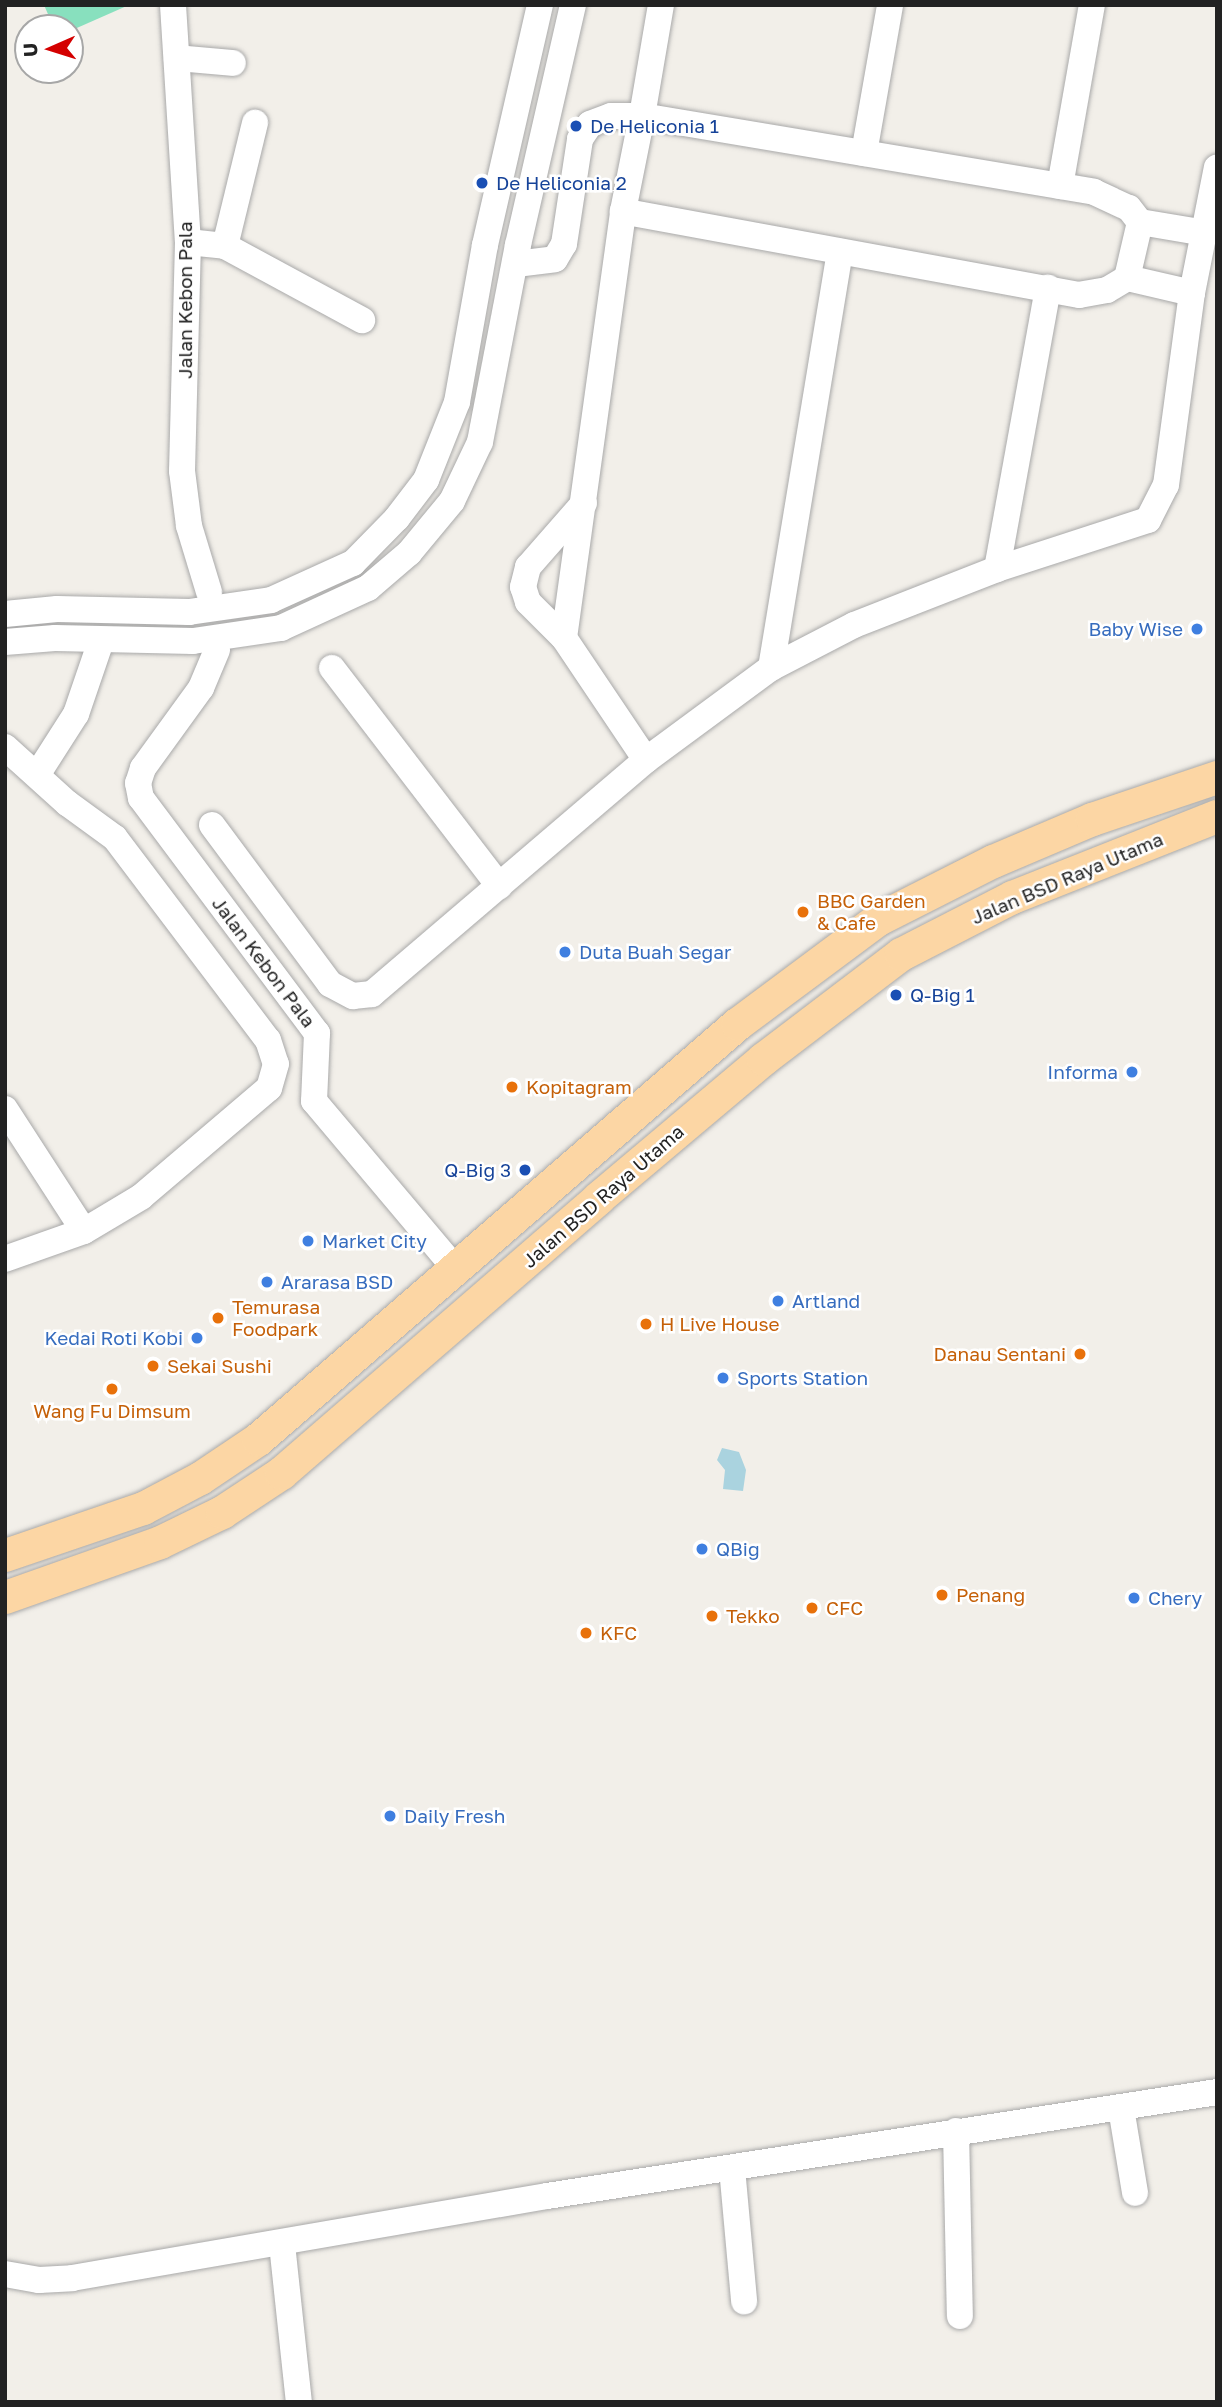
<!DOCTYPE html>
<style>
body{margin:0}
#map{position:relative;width:1222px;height:2407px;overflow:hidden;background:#f2efe9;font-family:"Golos Text",sans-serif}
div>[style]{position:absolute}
.pitch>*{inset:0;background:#88e0be}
.water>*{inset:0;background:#aad3df}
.roads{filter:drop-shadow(0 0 2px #a9a9a9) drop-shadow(0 0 2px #a9a9a9)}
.minor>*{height:26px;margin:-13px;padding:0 13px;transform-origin:13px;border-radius:13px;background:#fff}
.major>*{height:33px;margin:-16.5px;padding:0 16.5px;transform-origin:16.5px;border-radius:16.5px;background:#fcd6a4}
.dots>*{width:19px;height:19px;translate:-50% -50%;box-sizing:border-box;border:4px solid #fff;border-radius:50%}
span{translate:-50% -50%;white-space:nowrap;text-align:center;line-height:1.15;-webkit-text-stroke:5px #fff;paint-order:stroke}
.transit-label{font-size:19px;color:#164399}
.left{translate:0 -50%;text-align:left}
.right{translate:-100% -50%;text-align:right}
.street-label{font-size:19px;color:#222}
.shop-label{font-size:19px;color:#366cbe}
.food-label{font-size:19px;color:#c56008}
.frame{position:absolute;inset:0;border:7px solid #222;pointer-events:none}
.north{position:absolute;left:14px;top:14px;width:70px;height:70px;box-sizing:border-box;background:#fff;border:2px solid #a7a7a7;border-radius:50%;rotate:267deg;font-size:19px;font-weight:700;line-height:28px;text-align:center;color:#222}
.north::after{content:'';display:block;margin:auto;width:24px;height:32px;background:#d40000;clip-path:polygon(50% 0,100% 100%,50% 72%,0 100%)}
</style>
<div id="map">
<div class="pitch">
<i style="clip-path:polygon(44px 5px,129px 5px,70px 31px,54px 28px)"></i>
</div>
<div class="water">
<i style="clip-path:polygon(722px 1448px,739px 1452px,746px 1470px,743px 1491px,723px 1489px,725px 1470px,717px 1460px)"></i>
</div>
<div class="roads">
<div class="minor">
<i style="left:173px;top:5px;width:237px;rotate:86.4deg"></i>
<i style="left:188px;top:242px;width:229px;rotate:91.5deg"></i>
<i style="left:182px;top:471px;width:55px;rotate:82.7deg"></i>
<i style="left:189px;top:526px;width:69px;rotate:73.1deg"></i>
<i style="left:177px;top:58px;width:56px;rotate:5.1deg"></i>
<i style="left:864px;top:153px;width:150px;rotate:-80deg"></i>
<i style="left:1060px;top:186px;width:184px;rotate:-80deg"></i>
<i style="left:188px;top:242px;width:37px;rotate:6deg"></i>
<i style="left:225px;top:246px;width:156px;rotate:28.4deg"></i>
<i style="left:225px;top:246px;width:127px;rotate:-76.3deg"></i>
<i style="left:516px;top:264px;width:39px;rotate:-7deg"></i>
<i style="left:555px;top:259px;width:17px;rotate:-59deg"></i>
<i style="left:564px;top:244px;width:106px;rotate:-81.3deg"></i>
<i style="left:580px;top:139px;width:18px;rotate:-56deg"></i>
<i style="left:590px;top:124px;width:22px;rotate:-21deg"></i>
<i style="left:611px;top:116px;width:31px"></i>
<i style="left:642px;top:116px;width:113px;rotate:-80.3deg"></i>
<i style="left:1127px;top:278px;width:57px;rotate:-76.9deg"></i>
<i style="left:1192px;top:293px;width:67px;rotate:-167deg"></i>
<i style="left:1127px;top:278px;width:23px;rotate:149deg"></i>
<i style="left:1107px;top:290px;width:28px;rotate:170deg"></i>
<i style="left:1079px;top:295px;width:464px;rotate:-169.6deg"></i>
<i style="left:623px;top:211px;width:97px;rotate:-78.7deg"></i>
<i style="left:642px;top:116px;width:458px;rotate:9.5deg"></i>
<i style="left:1094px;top:192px;width:38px;rotate:25deg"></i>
<i style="left:1129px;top:208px;width:18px;rotate:52deg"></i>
<i style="left:1140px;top:222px;width:67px;rotate:9.5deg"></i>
<i style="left:997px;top:569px;width:286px;rotate:-79.7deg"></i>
<i style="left:5px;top:614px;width:52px;rotate:-5.5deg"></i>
<i style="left:57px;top:609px;width:132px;rotate:1.3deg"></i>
<i style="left:189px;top:612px;width:83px;rotate:-8.3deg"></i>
<i style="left:271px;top:600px;width:90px;rotate:-24.3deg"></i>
<i style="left:353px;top:563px;width:63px;rotate:-45.6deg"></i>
<i style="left:397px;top:518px;width:48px;rotate:-52.7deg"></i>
<i style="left:426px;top:480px;width:84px;rotate:-68.3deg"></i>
<i style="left:457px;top:402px;width:159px;rotate:-79.9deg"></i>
<i style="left:485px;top:245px;width:246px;rotate:-77.1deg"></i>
<i style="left:564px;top:638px;width:51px;rotate:-135deg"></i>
<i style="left:528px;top:602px;width:16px;rotate:-108deg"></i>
<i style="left:523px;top:587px;width:21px;rotate:-76deg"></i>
<i style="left:528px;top:567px;width:85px;rotate:-48.8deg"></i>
<i style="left:5px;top:642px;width:50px;rotate:-4.6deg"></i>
<i style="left:55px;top:638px;width:138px;rotate:1.2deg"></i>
<i style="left:193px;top:641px;width:89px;rotate:-8.4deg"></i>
<i style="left:281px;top:628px;width:96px;rotate:-24.7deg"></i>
<i style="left:368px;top:588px;width:54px;rotate:-40.5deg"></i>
<i style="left:409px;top:553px;width:67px;rotate:-50.4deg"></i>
<i style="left:452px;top:501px;width:65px;rotate:-64.6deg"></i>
<i style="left:480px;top:442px;width:201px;rotate:-79.1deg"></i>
<i style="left:518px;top:245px;width:246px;rotate:-77.1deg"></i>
<i style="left:217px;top:650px;width:41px;rotate:112.8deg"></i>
<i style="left:201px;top:688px;width:99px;rotate:125.9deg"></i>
<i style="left:143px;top:768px;width:16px;rotate:108deg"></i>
<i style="left:138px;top:783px;width:15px;rotate:79deg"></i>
<i style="left:141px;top:798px;width:294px;rotate:53.2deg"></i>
<i style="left:317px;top:1033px;width:68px;rotate:92.5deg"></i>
<i style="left:314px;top:1101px;width:217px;rotate:49.9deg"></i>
<i style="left:332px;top:668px;width:275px;rotate:52.5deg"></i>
<i style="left:771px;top:668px;width:422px;rotate:-80.6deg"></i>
<i style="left:5px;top:747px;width:84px;rotate:42.1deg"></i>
<i style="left:67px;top:803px;width:59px;rotate:36.1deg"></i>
<i style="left:115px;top:838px;width:253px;rotate:52.9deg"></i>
<i style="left:268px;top:1040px;width:25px;rotate:72deg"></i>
<i style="left:276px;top:1064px;width:25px;rotate:106deg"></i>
<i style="left:269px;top:1088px;width:168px;rotate:139.6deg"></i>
<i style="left:141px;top:1197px;width:66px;rotate:149.2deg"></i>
<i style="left:84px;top:1231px;width:84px;rotate:160.5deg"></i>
<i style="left:646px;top:760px;width:155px;rotate:-36.4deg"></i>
<i style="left:771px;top:668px;width:93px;rotate:-27.4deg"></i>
<i style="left:854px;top:625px;width:154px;rotate:-21.4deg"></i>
<i style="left:997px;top:569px;width:159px;rotate:-18deg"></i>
<i style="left:1148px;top:520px;width:39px;rotate:-63deg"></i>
<i style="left:1166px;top:485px;width:194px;rotate:-82.3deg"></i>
<i style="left:1192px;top:293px;width:128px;rotate:-78.8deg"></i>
<i style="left:37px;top:775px;width:72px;rotate:-57.4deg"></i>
<i style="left:76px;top:714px;width:77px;rotate:-71.1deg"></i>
<i style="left:212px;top:825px;width:198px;rotate:53.4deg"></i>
<i style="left:330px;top:984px;width:26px;rotate:28deg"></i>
<i style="left:353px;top:996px;width:19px;rotate:-6deg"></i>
<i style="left:372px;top:994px;width:360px;rotate:-40.5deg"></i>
<i style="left:646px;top:760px;width:147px;rotate:-123.9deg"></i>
<i style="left:564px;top:638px;width:431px;rotate:-82.1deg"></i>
<i style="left:5px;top:1109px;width:145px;rotate:57.1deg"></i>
<i style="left:1121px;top:2108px;width:86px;rotate:80.6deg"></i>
<i style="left:956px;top:2131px;width:185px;rotate:88.8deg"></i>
<i style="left:732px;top:2168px;width:134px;rotate:84.8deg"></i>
<i style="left:282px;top:2244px;width:159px;rotate:83.9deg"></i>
<i style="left:5px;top:2274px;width:35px;rotate:10deg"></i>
<i style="left:39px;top:2280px;width:33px;rotate:-3deg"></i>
<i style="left:72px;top:2278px;width:482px;rotate:-9.8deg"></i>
<i style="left:547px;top:2196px;width:678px;rotate:-8.82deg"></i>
</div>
<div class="major">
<i style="left:5px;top:1555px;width:146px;rotate:-18.8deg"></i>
<i style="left:143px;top:1508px;width:64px;rotate:-27.8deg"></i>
<i style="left:200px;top:1478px;width:70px;rotate:-33.9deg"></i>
<i style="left:258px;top:1439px;width:634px;rotate:-40.91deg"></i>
<i style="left:737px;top:1024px;width:176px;rotate:-36.7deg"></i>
<i style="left:878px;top:919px;width:129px;rotate:-26.8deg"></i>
<i style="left:993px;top:861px;width:108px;rotate:-23deg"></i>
<i style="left:1092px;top:819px;width:132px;rotate:-18.6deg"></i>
<i style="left:5px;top:1597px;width:164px;rotate:-19.5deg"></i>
<i style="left:160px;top:1542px;width:69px;rotate:-25.8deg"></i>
<i style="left:222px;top:1512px;width:71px;rotate:-33.5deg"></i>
<i style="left:281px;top:1473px;width:420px;rotate:-40.9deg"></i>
<i style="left:598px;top:1198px;width:216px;rotate:-40.1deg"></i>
<i style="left:763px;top:1059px;width:173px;rotate:-37.3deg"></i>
<i style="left:901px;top:954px;width:125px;rotate:-27.2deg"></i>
<i style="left:1012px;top:897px;width:220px;rotate:-21.6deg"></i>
</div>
</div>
<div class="dots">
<i style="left:576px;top:126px;background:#1a4fb4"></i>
<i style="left:482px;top:183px;background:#1a4fb4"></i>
<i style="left:1197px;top:629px;background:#3f7fe0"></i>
<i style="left:803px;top:912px;background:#e8710a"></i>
<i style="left:565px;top:952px;background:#3f7fe0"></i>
<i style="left:896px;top:995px;background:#1a4fb4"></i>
<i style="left:1132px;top:1072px;background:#3f7fe0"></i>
<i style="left:512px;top:1087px;background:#e8710a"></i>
<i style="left:525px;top:1170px;background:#1a4fb4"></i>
<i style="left:308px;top:1241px;background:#3f7fe0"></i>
<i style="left:267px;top:1282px;background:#3f7fe0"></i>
<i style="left:778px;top:1301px;background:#3f7fe0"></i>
<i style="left:218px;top:1318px;background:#e8710a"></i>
<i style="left:646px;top:1324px;background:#e8710a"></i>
<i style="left:197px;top:1338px;background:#3f7fe0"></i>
<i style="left:1080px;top:1354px;background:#e8710a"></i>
<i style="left:153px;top:1366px;background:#e8710a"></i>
<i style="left:723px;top:1378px;background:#3f7fe0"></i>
<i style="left:112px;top:1389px;background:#e8710a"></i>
<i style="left:702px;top:1549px;background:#3f7fe0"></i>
<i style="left:942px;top:1595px;background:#e8710a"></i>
<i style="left:1134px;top:1598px;background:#3f7fe0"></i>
<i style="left:812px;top:1608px;background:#e8710a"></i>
<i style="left:712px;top:1616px;background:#e8710a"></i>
<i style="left:586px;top:1633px;background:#e8710a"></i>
<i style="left:390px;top:1816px;background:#3f7fe0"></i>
</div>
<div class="transit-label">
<span class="left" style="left:590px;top:126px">De Heliconia 1</span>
<span class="left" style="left:496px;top:183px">De Heliconia 2</span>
<span class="left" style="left:910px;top:995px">Q-Big 1</span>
<span class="right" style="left:511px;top:1170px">Q-Big 3</span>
</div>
<div class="street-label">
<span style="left:185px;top:300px;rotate:-90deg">Jalan Kebon Pala</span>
<span style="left:1067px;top:878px;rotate:-23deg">Jalan BSD Raya Utama</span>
<span style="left:264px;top:962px;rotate:53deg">Jalan Kebon Pala</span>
<span style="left:603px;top:1196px;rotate:-41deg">Jalan BSD Raya Utama</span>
</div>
<div class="shop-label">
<span class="right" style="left:1183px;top:629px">Baby Wise</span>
<span class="left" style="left:579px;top:952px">Duta Buah Segar</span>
<span class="right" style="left:1118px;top:1072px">Informa</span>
<span class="left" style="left:322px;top:1241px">Market City</span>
<span class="left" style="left:281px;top:1282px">Ararasa BSD</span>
<span class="left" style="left:792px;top:1301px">Artland</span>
<span class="right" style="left:183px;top:1338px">Kedai Roti Kobi</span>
<span class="left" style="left:737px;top:1378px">Sports Station</span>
<span class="left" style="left:716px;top:1549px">QBig</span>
<span class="left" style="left:1148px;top:1598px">Chery</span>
<span class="left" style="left:404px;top:1816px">Daily Fresh</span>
</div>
<div class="food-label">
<span class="left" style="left:817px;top:912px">BBC Garden<br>&amp; Cafe</span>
<span class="left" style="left:526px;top:1087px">Kopitagram</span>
<span class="left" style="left:232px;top:1318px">Temurasa<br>Foodpark</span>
<span class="left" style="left:660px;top:1324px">H Live House</span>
<span class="right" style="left:1066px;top:1354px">Danau Sentani</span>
<span class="left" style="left:167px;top:1366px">Sekai Sushi</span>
<span style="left:112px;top:1411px">Wang Fu Dimsum</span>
<span class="left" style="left:956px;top:1595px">Penang</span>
<span class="left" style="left:826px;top:1608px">CFC</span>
<span class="left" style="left:726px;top:1616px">Tekko</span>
<span class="left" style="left:600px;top:1633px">KFC</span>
</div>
<div class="frame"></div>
<div class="north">U</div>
</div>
